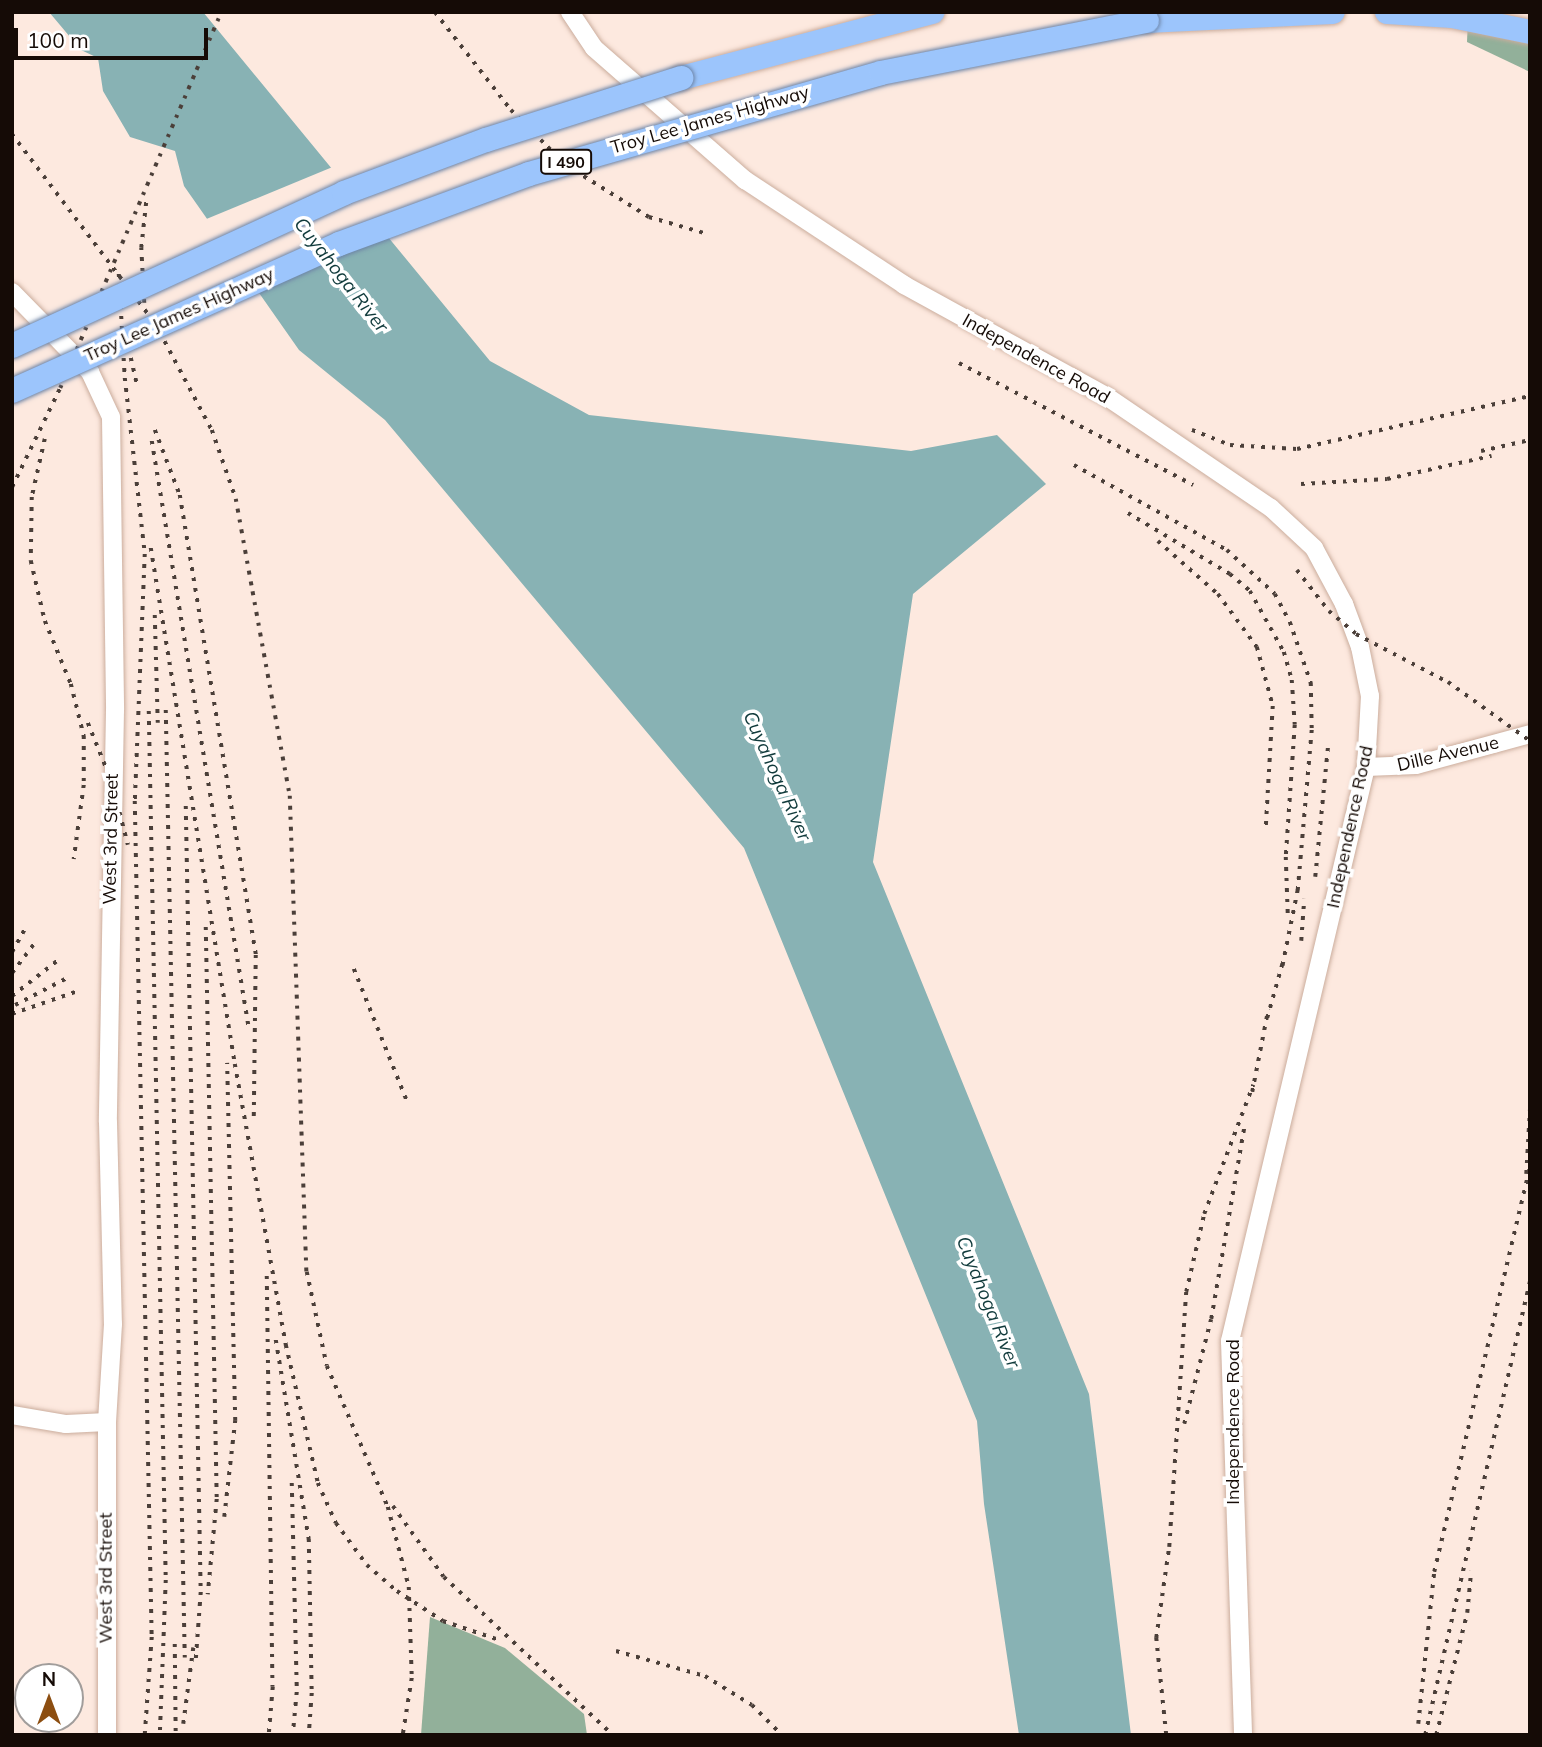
<!DOCTYPE html>
<style>
body{margin:0}
#map{position:relative;width:1542px;height:1747px;overflow:hidden;background:#fde9df;font-family:Mulish,sans-serif}
div>[style]{position:absolute}
.forest>*{inset:0;background:#92b09a}
.water>*{inset:0;background:#88b2b4}
.pier>*{inset:0;background:#fde9df}
.roads{filter:drop-shadow(0 0 2px #cbad9d) drop-shadow(0 0 2px #cbad9d)}
.minor>*{height:18px;margin:-9px;padding:0 9px;transform-origin:9px;border-radius:9px;background:#fff}
.highway>*{height:24px;margin:-12px;padding:0 12px;transform-origin:12px;border-radius:12px;background:#9cc5fc}
.rail>*{height:3.5px;margin-top:-1.75px;transform-origin:0;background:repeating-linear-gradient(90deg,#4b3f39 0 3.5px,transparent 0 10.5px)}
.bridges{filter:drop-shadow(0 0 2px #6d84a6) drop-shadow(0 0 2px #6d84a6)}
.highway-bridge>*{height:24px;margin:-12px;padding:0 12px;transform-origin:12px;border-radius:12px;background:#9cc5fc}
span{translate:-50% -50%;white-space:nowrap;text-align:center;line-height:1.15;-webkit-text-stroke:7px #fff;paint-order:stroke}
.shield-label span{padding:2px 5px;background:#fff;border:2px solid;border-radius:5px;-webkit-text-stroke-width:0}
.shield-label{font-size:16px;color:#150b06;font-weight:700}
.street-label{font-size:18px;color:#150b06}
.water-label{font-size:19px;color:#103a3b;font-style:italic}
.frame{position:absolute;inset:0;border:14px solid #150b06;pointer-events:none}
.north{position:absolute;left:14px;top:1663px;width:70px;height:70px;box-sizing:border-box;background:#fff;border:2px solid #a19d9b;border-radius:50%;rotate:0deg;font-size:19px;font-weight:700;line-height:28px;text-align:center;color:#150b06}
.north::after{content:'';display:block;margin:auto;width:24px;height:32px;background:#8c4e11;clip-path:polygon(50% 0,100% 100%,50% 72%,0 100%)}
.scale{position:absolute;left:14px;top:28px;width:194px;height:32px;box-sizing:border-box;border:4px solid #150b06;border-top:0;padding-left:9px;font-size:21px;line-height:24px;white-space:nowrap;color:#150b06;-webkit-text-stroke:5px #fff;paint-order:stroke}
</style>
<div id="map">
<div class="forest">
<i style="clip-path:polygon(1468px 19px,1530px 32px,1530px 72px,1467px 42px)"></i>
<i style="clip-path:polygon(430px 1617px,505px 1648px,584px 1714px,587px 1735px,421px 1735px)"></i>
</div>
<div class="water">
<i style="clip-path:polygon(49px 12px,203px 12px,490px 361px,589px 415px,911px 451px,997px 435px,1046px 484px,913px 594px,873px 862px,1089px 1394px,1131px 1735px,1019px 1735px,984px 1504px,977px 1421px,744px 848px,385px 420px,299px 350px,184px 186px,175px 151px,130px 137px,103px 91px,98px 58px,81px 50px)"></i>
</div>
<div class="pier">
<i style="clip-path:polygon(335px 166px,391px 234px,253px 290px,204px 220px)"></i>
</div>
<div class="roads">
<div class="minor">
<i style="left:570px;top:12px;width:43px;rotate:56.3deg"></i>
<i style="left:594px;top:48px;width:201px;rotate:41.2deg"></i>
<i style="left:745px;top:180px;width:191px;rotate:33.4deg"></i>
<i style="left:904px;top:285px;width:230px;rotate:28.8deg"></i>
<i style="left:1106px;top:396px;width:199px;rotate:34.2deg"></i>
<i style="left:1271px;top:508px;width:59px;rotate:42.9deg"></i>
<i style="left:1314px;top:548px;width:64px;rotate:61.8deg"></i>
<i style="left:1344px;top:604px;width:46px;rotate:69.6deg"></i>
<i style="left:1360px;top:647px;width:50px;rotate:78.5deg"></i>
<i style="left:1370px;top:696px;width:71px;rotate:93.2deg"></i>
<i style="left:1366px;top:767px;width:590px;rotate:103.33deg"></i>
<i style="left:1230px;top:1341px;width:394px;rotate:88.1deg"></i>
<i style="left:12px;top:292px;width:112px;rotate:45.7deg"></i>
<i style="left:90px;top:372px;width:50px;rotate:65deg"></i>
<i style="left:111px;top:417px;width:293px;rotate:89.2deg"></i>
<i style="left:115px;top:710px;width:412px;rotate:91deg"></i>
<i style="left:108px;top:1122px;width:202px;rotate:88.6deg"></i>
<i style="left:113px;top:1324px;width:98px;rotate:93.5deg"></i>
<i style="left:107px;top:1422px;width:313px;rotate:90deg"></i>
<i style="left:1366px;top:767px;width:50px;rotate:-2.3deg"></i>
<i style="left:1416px;top:765px;width:118px;rotate:-15.2deg"></i>
<i style="left:12px;top:1415px;width:55px;rotate:9.5deg"></i>
<i style="left:66px;top:1424px;width:41px;rotate:-2.8deg"></i>
</div>
<div class="highway">
<i style="left:1387px;top:12px;width:65px;rotate:3.5deg"></i>
<i style="left:1452px;top:16px;width:80px;rotate:11.6deg"></i>
<i style="left:1147px;top:21px;width:186px;rotate:-2.8deg"></i>
<i style="left:681px;top:78px;width:260px;rotate:-14.7deg"></i>
</div>
</div>
<div class="rail">
<i style="left:435px;top:12px;width:124px;rotate:52.2deg"></i>
<i style="left:511px;top:110px;width:78px;rotate:45deg"></i>
<i style="left:566px;top:165px;width:98px;rotate:32.1deg"></i>
<i style="left:649px;top:217px;width:57px;rotate:16.2deg"></i>
<i style="left:12px;top:134px;width:237px;rotate:52.9deg"></i>
<i style="left:155px;top:323px;width:121px;rotate:62deg"></i>
<i style="left:212px;top:430px;width:73px;rotate:70.8deg"></i>
<i style="left:236px;top:499px;width:302px;rotate:79.7deg"></i>
<i style="left:290px;top:796px;width:476px;rotate:88deg"></i>
<i style="left:307px;top:1272px;width:96px;rotate:78deg"></i>
<i style="left:327px;top:1366px;width:154px;rotate:66.6deg"></i>
<i style="left:388px;top:1507px;width:83px;rotate:75.3deg"></i>
<i style="left:409px;top:1587px;width:91px;rotate:88.1deg"></i>
<i style="left:412px;top:1678px;width:58px;rotate:99deg"></i>
<i style="left:119px;top:274px;width:104px;rotate:86.7deg"></i>
<i style="left:125px;top:378px;width:177px;rotate:83.5deg"></i>
<i style="left:145px;top:554px;width:247px;rotate:92.3deg"></i>
<i style="left:135px;top:801px;width:836px;rotate:88.84deg"></i>
<i style="left:152px;top:1637px;width:98px;rotate:94.1deg"></i>
<i style="left:144px;top:303px;width:55px;rotate:-93.1deg"></i>
<i style="left:141px;top:248px;width:46px;rotate:-83.8deg"></i>
<i style="left:131px;top:358px;width:26px;rotate:77deg"></i>
<i style="left:959px;top:363px;width:264px;rotate:27.5deg"></i>
<i style="left:155px;top:430px;width:70px;rotate:69deg"></i>
<i style="left:180px;top:495px;width:466px;rotate:80.6deg"></i>
<i style="left:256px;top:955px;width:168px;rotate:90.7deg"></i>
<i style="left:1192px;top:430px;width:41px;rotate:21.5deg"></i>
<i style="left:1230px;top:445px;width:67px;rotate:3.4deg"></i>
<i style="left:1297px;top:449px;width:239px;rotate:-12.8deg"></i>
<i style="left:45px;top:439px;width:59px;rotate:102.6deg"></i>
<i style="left:32px;top:497px;width:64px;rotate:90.9deg"></i>
<i style="left:31px;top:561px;width:62px;rotate:76.9deg"></i>
<i style="left:45px;top:621px;width:68px;rotate:67.6deg"></i>
<i style="left:71px;top:684px;width:54px;rotate:76deg"></i>
<i style="left:84px;top:736px;width:49px;rotate:90deg"></i>
<i style="left:84px;top:785px;width:75px;rotate:97.7deg"></i>
<i style="left:152px;top:441px;width:595px;rotate:80.62deg"></i>
<i style="left:1481px;top:451px;width:50px;rotate:-12.7deg"></i>
<i style="left:1074px;top:465px;width:175px;rotate:29.1deg"></i>
<i style="left:1227px;top:550px;width:65px;rotate:42.5deg"></i>
<i style="left:1275px;top:594px;width:32px;rotate:62deg"></i>
<i style="left:1290px;top:622px;width:65px;rotate:71deg"></i>
<i style="left:1311px;top:683px;width:47px;rotate:88.8deg"></i>
<i style="left:1312px;top:730px;width:161px;rotate:95deg"></i>
<i style="left:1298px;top:890px;width:81px;rotate:101.4deg"></i>
<i style="left:1301px;top:484px;width:86px;rotate:-3.3deg"></i>
<i style="left:1387px;top:479px;width:107px;rotate:-12.5deg"></i>
<i style="left:12px;top:487px;width:110px;rotate:-64.1deg"></i>
<i style="left:60px;top:388px;width:409px;rotate:-66.8deg"></i>
<i style="left:1128px;top:513px;width:119px;rotate:30.9deg"></i>
<i style="left:1230px;top:574px;width:26px;rotate:40deg"></i>
<i style="left:1250px;top:591px;width:70px;rotate:60.9deg"></i>
<i style="left:1284px;top:652px;width:29px;rotate:74deg"></i>
<i style="left:1292px;top:680px;width:45px;rotate:86.2deg"></i>
<i style="left:1295px;top:725px;width:132px;rotate:93.9deg"></i>
<i style="left:1286px;top:857px;width:58px;rotate:88deg"></i>
<i style="left:1158px;top:541px;width:80px;rotate:41.5deg"></i>
<i style="left:1218px;top:594px;width:66px;rotate:53.7deg"></i>
<i style="left:1257px;top:647px;width:61px;rotate:74.8deg"></i>
<i style="left:1273px;top:706px;width:120px;rotate:93.3deg"></i>
<i style="left:151px;top:548px;width:523px;rotate:80.75deg"></i>
<i style="left:235px;top:1064px;width:286px;rotate:79.7deg"></i>
<i style="left:286px;top:1345px;width:142px;rotate:76.9deg"></i>
<i style="left:318px;top:1483px;width:44px;rotate:65.8deg"></i>
<i style="left:336px;top:1523px;width:52px;rotate:53.6deg"></i>
<i style="left:367px;top:1565px;width:40px;rotate:41deg"></i>
<i style="left:397px;top:1591px;width:55px;rotate:33.1deg"></i>
<i style="left:443px;top:1621px;width:59px;rotate:18.7deg"></i>
<i style="left:1297px;top:570px;width:52px;rotate:52deg"></i>
<i style="left:1329px;top:611px;width:35px;rotate:40deg"></i>
<i style="left:1356px;top:634px;width:104px;rotate:27.6deg"></i>
<i style="left:1448px;top:682px;width:101px;rotate:35.7deg"></i>
<i style="left:155px;top:615px;width:108px;rotate:88.4deg"></i>
<i style="left:166px;top:710px;width:948px;rotate:88.85deg"></i>
<i style="left:149px;top:711px;width:869px;rotate:88.88deg"></i>
<i style="left:166px;top:1580px;width:155px;rotate:92.2deg"></i>
<i style="left:88px;top:723px;width:64px;rotate:67.9deg"></i>
<i style="left:112px;top:782px;width:65px;rotate:75.7deg"></i>
<i style="left:186px;top:806px;width:786px;rotate:88.91deg"></i>
<i style="left:201px;top:1592px;width:68px;rotate:94.2deg"></i>
<i style="left:1315px;top:877px;width:133px;rotate:-84.4deg"></i>
<i style="left:206px;top:927px;width:572px;rotate:88.9deg"></i>
<i style="left:217px;top:1499px;width:96px;rotate:95.4deg"></i>
<i style="left:1301px;top:941px;width:42px;rotate:-85.9deg"></i>
<i style="left:12px;top:952px;width:25px;rotate:-61deg"></i>
<i style="left:354px;top:969px;width:144px;rotate:68.1deg"></i>
<i style="left:12px;top:973px;width:36px;rotate:-53deg"></i>
<i style="left:12px;top:996px;width:57px;rotate:-37.9deg"></i>
<i style="left:15px;top:1005px;width:61px;rotate:-27.4deg"></i>
<i style="left:12px;top:1014px;width:67px;rotate:-19.2deg"></i>
<i style="left:1267px;top:1018px;width:59px;rotate:-74.3deg"></i>
<i style="left:1252px;top:1092px;width:84px;rotate:-79deg"></i>
<i style="left:1526px;top:1174px;width:70px;rotate:-86.7deg"></i>
<i style="left:267px;top:1276px;width:411px;rotate:89.2deg"></i>
<i style="left:273px;top:1687px;width:48px;rotate:94.8deg"></i>
<i style="left:276px;top:1340px;width:202px;rotate:80.6deg"></i>
<i style="left:309px;top:1539px;width:154px;rotate:88.9deg"></i>
<i style="left:312px;top:1693px;width:42px;rotate:94.1deg"></i>
<i style="left:1184px;top:1424px;width:108px;rotate:-75.6deg"></i>
<i style="left:1211px;top:1319px;width:199px;rotate:-80.2deg"></i>
<i style="left:292px;top:1483px;width:209px;rotate:88.6deg"></i>
<i style="left:297px;top:1692px;width:43px;rotate:95.3deg"></i>
<i style="left:393px;top:1506px;width:87px;rotate:54.3deg"></i>
<i style="left:444px;top:1577px;width:231px;rotate:43.1deg"></i>
<i style="left:224px;top:1517px;width:97px;rotate:-83.5deg"></i>
<i style="left:235px;top:1421px;width:358px;rotate:-91.3deg"></i>
<i style="left:175px;top:1644px;width:91px;rotate:89.4deg"></i>
<i style="left:616px;top:1651px;width:92px;rotate:15.7deg"></i>
<i style="left:705px;top:1676px;width:55px;rotate:31.7deg"></i>
<i style="left:752px;top:1705px;width:42px;rotate:45deg"></i>
<i style="left:183px;top:1724px;width:77px;rotate:-82.5deg"></i>
<i style="left:1418px;top:1724px;width:153px;rotate:-84deg"></i>
<i style="left:1434px;top:1572px;width:418px;rotate:-76.7deg"></i>
<i style="left:1166px;top:1735px;width:98px;rotate:-95.9deg"></i>
<i style="left:1156px;top:1638px;width:92px;rotate:-81.9deg"></i>
<i style="left:1169px;top:1547px;width:256px;rotate:-86.2deg"></i>
<i style="left:1186px;top:1292px;width:80px;rotate:-77deg"></i>
<i style="left:1204px;top:1214px;width:138px;rotate:-69.2deg"></i>
<i style="left:1425px;top:1735px;width:466px;rotate:-77deg"></i>
<i style="left:1436px;top:1735px;width:126px;rotate:-75.7deg"></i>
<i style="left:1467px;top:1613px;width:42px;rotate:-84.6deg"></i>
</div>
<div class="bridges">
<div class="highway-bridge">
<i style="left:12px;top:346px;width:366px;rotate:-24.7deg"></i>
<i style="left:344px;top:193px;width:152px;rotate:-20.5deg"></i>
<i style="left:486px;top:140px;width:205px;rotate:-17.6deg"></i>
<i style="left:12px;top:391px;width:359px;rotate:-24.2deg"></i>
<i style="left:339px;top:244px;width:202px;rotate:-20.2deg"></i>
<i style="left:529px;top:174px;width:366px;rotate:-16deg"></i>
<i style="left:881px;top:73px;width:271px;rotate:-11.1deg"></i>
</div>
</div>
<div class="shield-label">
<span style="left:566px;top:162px">I 490</span>
</div>
<div class="street-label">
<span style="left:710px;top:120px;rotate:-16deg">Troy Lee James Highway</span>
<span style="left:179px;top:315px;rotate:-24deg">Troy Lee James Highway</span>
<span style="left:1036px;top:359px;rotate:29deg">Independence Road</span>
<span style="left:1448px;top:754px;rotate:-13deg">Dille Avenue</span>
<span style="left:1350px;top:827px;rotate:-78deg">Independence Road</span>
<span style="left:111px;top:839px;rotate:-89deg">West 3rd Street</span>
<span style="left:1233px;top:1422px;rotate:-90deg">Independence Road</span>
<span style="left:106px;top:1578px;rotate:-90deg">West 3rd Street</span>
</div>
<div class="water-label">
<span style="left:341px;top:275px;rotate:52deg">Cuyahoga River</span>
<span style="left:777px;top:776px;rotate:66deg">Cuyahoga River</span>
<span style="left:988px;top:1302px;rotate:68deg">Cuyahoga River</span>
</div>
<div class="frame"></div>
<div class="north">N</div>
<div class="scale">100 m</div>
</div>
